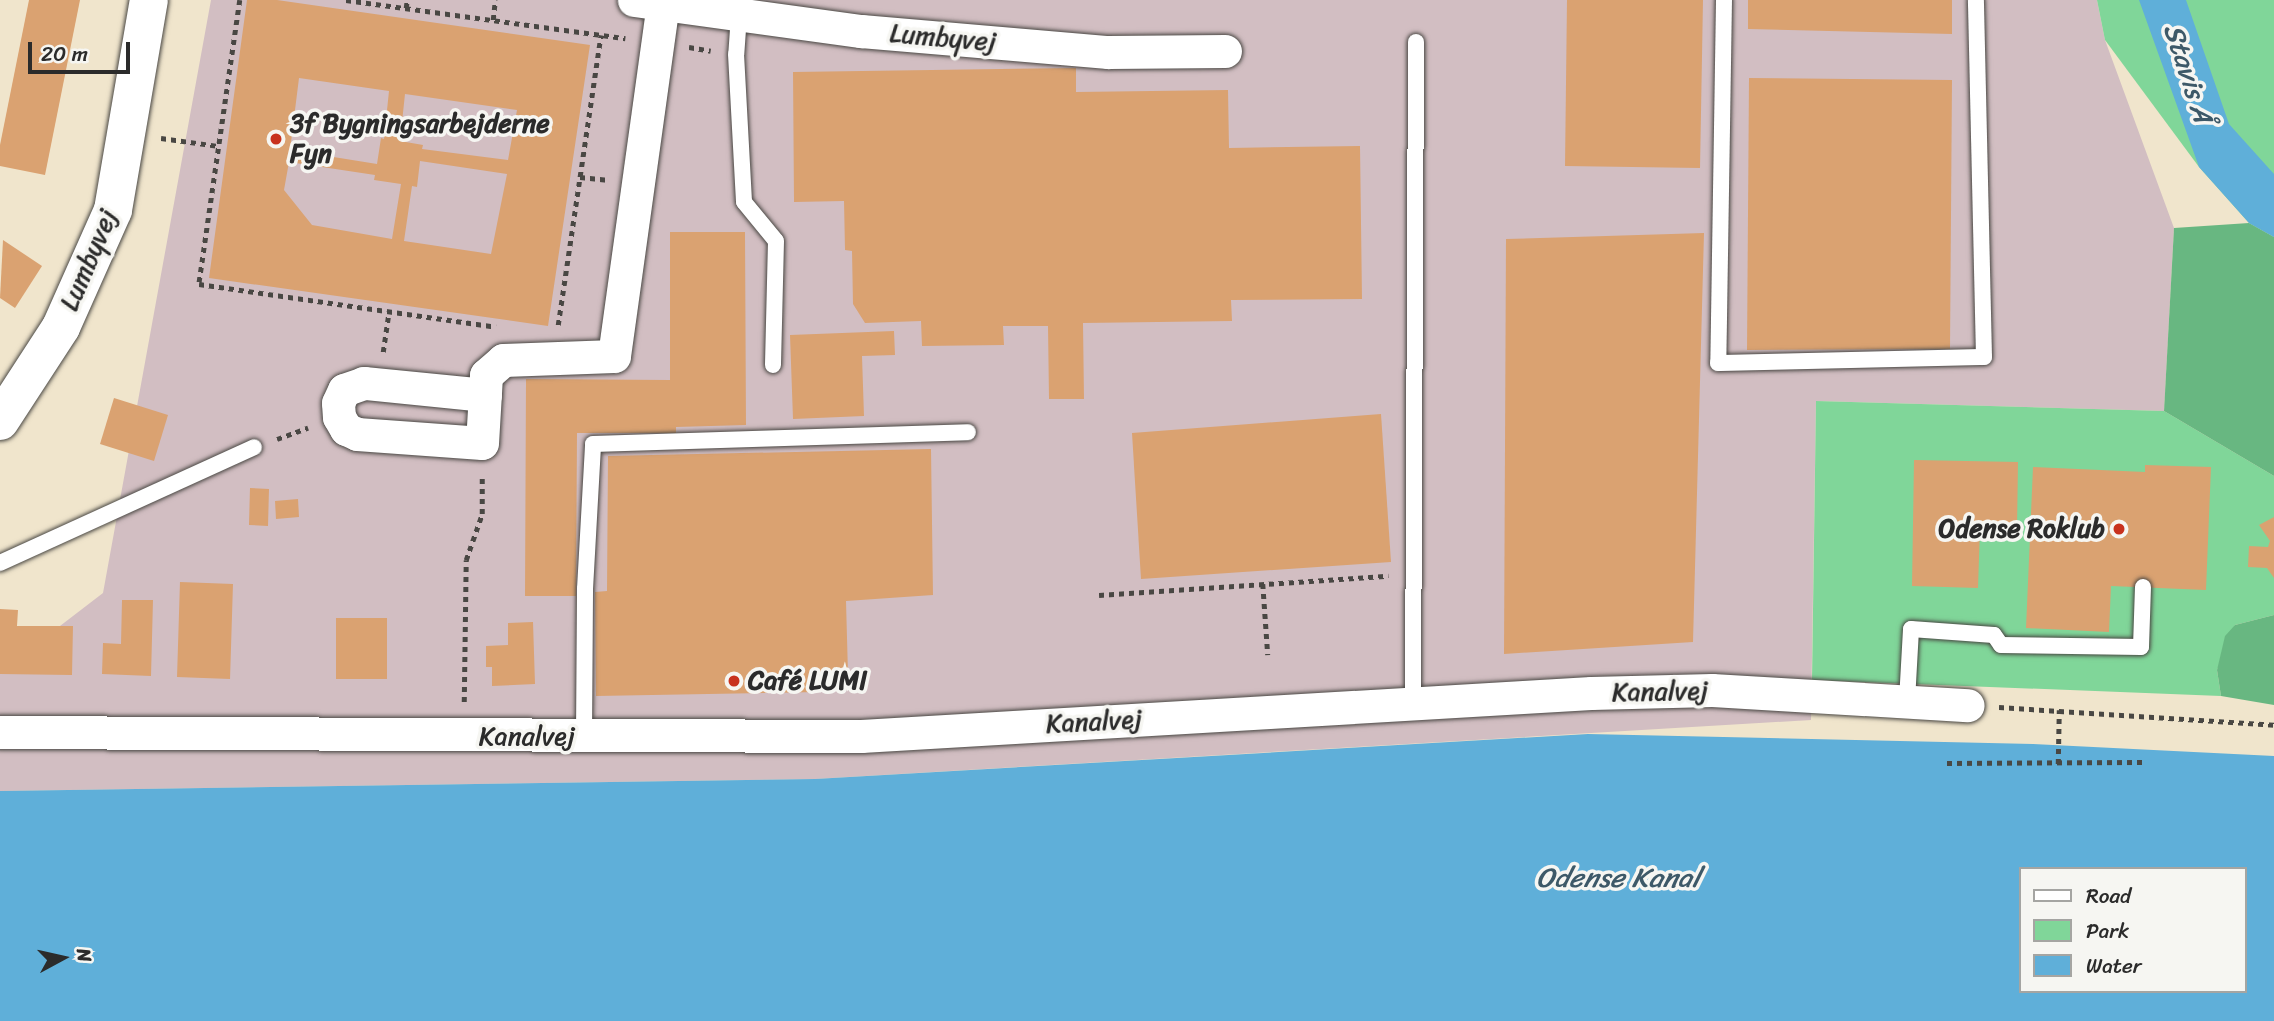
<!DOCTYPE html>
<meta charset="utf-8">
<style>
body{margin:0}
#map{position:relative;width:2274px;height:1021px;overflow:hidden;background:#f0e5cc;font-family:Sriracha,sans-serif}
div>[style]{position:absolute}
.industrial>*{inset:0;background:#d2bec2}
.green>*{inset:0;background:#80d699}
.forest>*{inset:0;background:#68b781}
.water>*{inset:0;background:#5fafd9}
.building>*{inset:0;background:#daa271}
.path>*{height:4.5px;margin-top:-2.25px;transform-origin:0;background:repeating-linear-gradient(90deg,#494743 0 5px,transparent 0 10px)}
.roads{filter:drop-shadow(0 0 2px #494743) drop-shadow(0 0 2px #494743)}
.lane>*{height:16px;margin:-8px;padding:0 8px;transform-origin:8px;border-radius:8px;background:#fff}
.street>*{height:33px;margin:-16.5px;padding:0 16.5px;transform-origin:16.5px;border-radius:16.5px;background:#fff}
.secondary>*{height:38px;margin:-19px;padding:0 19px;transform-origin:19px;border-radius:19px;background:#fff}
.dots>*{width:19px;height:19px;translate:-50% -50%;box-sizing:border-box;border:4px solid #f6f6f2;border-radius:50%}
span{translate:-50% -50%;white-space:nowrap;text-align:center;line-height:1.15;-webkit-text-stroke:7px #f6f6f2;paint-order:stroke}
.street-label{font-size:26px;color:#2b2b2b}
.poi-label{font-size:26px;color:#2b2b2b;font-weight:700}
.left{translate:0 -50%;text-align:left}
.right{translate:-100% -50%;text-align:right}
.water-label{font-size:28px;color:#3d5968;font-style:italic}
.legend{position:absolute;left:2019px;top:867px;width:228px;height:126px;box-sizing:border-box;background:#f6f6f2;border:2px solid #a5a5a2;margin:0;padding:9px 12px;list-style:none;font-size:21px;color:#2b2b2b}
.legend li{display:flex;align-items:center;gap:14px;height:35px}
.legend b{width:35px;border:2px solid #a5a5a2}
.north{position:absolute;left:28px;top:923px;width:70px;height:70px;-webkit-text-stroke:5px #f6f6f2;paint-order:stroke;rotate:82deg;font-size:19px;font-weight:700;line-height:28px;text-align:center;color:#2b2b2b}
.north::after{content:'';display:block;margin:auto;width:24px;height:32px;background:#2b2b2b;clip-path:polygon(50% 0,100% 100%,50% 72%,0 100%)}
.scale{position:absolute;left:28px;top:42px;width:102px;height:32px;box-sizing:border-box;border:4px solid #2b2b2b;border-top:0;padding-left:9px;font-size:21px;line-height:24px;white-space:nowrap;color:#2b2b2b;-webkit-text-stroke:5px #f6f6f2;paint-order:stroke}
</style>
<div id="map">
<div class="industrial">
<i style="clip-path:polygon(211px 0,2097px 0,2105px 40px,2174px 228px,2164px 411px,1816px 401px,1811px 720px,815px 779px,0 791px,0 672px,103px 593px)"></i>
</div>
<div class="green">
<i style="clip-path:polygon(2097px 0,2274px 0,2274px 237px,2249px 223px,2199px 167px,2105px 40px)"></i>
<i style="clip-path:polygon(1816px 401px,2164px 411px,2274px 476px,2274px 615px,2235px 625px,2217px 670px,2221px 696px,1812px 680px)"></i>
</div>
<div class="forest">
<i style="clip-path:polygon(2249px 223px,2274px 237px,2274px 476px,2164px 411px,2174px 228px)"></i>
<i style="clip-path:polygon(2274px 615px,2274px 705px,2221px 696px,2217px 670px,2225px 636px,2235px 625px)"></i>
</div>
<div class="water">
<i style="clip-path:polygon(2139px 0,2186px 0,2229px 124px,2274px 174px,2274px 237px,2249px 223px,2199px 167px)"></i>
<i style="clip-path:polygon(evenodd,1588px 734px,2033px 744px,2274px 756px,2274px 1021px,0 1021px,0 791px,815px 779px,1588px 734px,2020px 869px,2244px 869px,2244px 991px,2020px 991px,2020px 869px)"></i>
</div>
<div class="building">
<i style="clip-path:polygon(29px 0,80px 0,45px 175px,0 166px,0 145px)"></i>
<i style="clip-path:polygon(evenodd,247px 0,277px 0,590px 45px,548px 326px,209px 278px,247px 0,299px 78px,389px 91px,384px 139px,381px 138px,377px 164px,290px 150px,299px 78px,247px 0,405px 94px,517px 110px,508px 160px,422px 149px,423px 145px,400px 141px,405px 94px,247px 0,420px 161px,507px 174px,491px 254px,404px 241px,412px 186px,417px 187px,420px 161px,247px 0,289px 162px,375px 175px,374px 180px,401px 184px,392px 239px,312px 225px,284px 190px,289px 162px)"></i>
<i style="clip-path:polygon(1567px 0,1703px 0,1700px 168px,1565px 166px)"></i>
<i style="clip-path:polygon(1748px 0,1952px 0,1952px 34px,1748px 29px)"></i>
<i style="clip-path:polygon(1076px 68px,1076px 92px,1228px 90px,1229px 148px,1360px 146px,1362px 299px,1231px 300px,1232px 321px,1083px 323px,1084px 399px,1049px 399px,1048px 326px,1003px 326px,1004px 345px,922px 346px,921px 321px,865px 323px,853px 304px,852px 251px,845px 250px,844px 201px,794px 202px,793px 72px)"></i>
<i style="clip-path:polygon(1749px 78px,1952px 80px,1950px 349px,1747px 350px)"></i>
<i style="clip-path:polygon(670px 232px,745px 232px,746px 425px,676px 427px,676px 433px,577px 433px,576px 596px,525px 596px,526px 379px,670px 380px)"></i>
<i style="clip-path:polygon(1704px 233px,1693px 642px,1504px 654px,1506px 239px)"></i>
<i style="clip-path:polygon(3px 240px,42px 266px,15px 308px,0 298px)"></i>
<i style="clip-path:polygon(894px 331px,895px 355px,862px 356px,864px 416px,793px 419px,790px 335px)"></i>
<i style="clip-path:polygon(114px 398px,168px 415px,154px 461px,100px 444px)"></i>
<i style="clip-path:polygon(1381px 414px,1391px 562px,1141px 579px,1132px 433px)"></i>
<i style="clip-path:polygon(931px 449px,933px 595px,846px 601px,848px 674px,819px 675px,819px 692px,596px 696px,595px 592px,607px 591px,608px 456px)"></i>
<i style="clip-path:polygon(1914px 460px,2018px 462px,2017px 529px,1980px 528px,1978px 588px,1912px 586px)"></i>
<i style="clip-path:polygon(2145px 465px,2211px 467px,2206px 590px,2111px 586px,2109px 632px,2026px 628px,2033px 467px,2145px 472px)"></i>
<i style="clip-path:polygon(250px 488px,269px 489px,268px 526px,249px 525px)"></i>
<i style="clip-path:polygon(298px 499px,299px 517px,276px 519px,275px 501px)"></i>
<i style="clip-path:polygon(2274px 517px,2274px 578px,2267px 568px,2248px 567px,2249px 546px,2268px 547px,2270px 541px,2259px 525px)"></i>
<i style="clip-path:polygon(180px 582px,233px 584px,230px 679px,177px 677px)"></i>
<i style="clip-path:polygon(122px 600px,153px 600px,151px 676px,102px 674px,103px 643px,121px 644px)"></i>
<i style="clip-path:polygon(0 609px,18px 610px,17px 626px,73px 626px,72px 675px,0 674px)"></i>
<i style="clip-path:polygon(336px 618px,387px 618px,387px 679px,336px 679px)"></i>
<i style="clip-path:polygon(533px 622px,535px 684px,492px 686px,492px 667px,486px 667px,486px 646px,508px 645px,508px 623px)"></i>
</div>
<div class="path">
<i style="left:240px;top:0;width:287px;rotate:98.2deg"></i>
<i style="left:199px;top:284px;width:300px;rotate:8.2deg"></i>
<i style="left:346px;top:0;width:282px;rotate:7.8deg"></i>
<i style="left:406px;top:8px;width:8px;rotate:-83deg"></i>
<i style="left:493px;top:20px;width:20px;rotate:-84deg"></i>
<i style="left:689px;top:47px;width:22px;rotate:10deg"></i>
<i style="left:161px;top:138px;width:59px;rotate:7.9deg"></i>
<i style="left:580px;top:177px;width:27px;rotate:6deg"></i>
<i style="left:558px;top:325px;width:293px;rotate:-81.6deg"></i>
<i style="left:383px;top:352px;width:41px;rotate:-81.7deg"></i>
<i style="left:277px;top:439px;width:33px;rotate:-20deg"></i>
<i style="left:1263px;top:584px;width:71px;rotate:86deg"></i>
<i style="left:1099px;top:595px;width:290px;rotate:-3.8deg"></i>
<i style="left:464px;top:702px;width:142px;rotate:-89.2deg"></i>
<i style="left:466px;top:560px;width:49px;rotate:-70.8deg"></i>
<i style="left:482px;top:514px;width:38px;rotate:-90deg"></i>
<i style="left:1999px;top:707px;width:276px;rotate:3.7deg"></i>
<i style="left:1947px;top:763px;width:196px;rotate:-0.3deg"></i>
<i style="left:2058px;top:764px;width:54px;rotate:-88.9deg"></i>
</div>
<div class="roads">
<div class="lane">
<i style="left:1724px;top:0;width:363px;rotate:90.9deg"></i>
<i style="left:1718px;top:363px;width:266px;rotate:-1.3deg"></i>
<i style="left:1984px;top:357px;width:357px;rotate:-91.3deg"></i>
<i style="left:739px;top:15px;width:39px;rotate:94deg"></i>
<i style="left:736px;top:54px;width:148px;rotate:86.9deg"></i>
<i style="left:744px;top:202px;width:50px;rotate:50.6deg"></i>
<i style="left:776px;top:241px;width:124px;rotate:91.4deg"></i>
<i style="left:0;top:563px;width:279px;rotate:-24.5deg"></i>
<i style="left:1907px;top:701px;width:72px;rotate:-86.8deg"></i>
<i style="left:1911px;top:629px;width:83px;rotate:4.1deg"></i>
<i style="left:1994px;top:635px;width:12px;rotate:55deg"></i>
<i style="left:2001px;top:645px;width:140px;rotate:0.8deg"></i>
<i style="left:2141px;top:647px;width:60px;rotate:-88.1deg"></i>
<i style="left:1413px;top:703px;width:661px;rotate:-89.74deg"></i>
<i style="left:584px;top:736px;width:147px;rotate:-89.6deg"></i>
<i style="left:585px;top:589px;width:145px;rotate:-86.8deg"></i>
<i style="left:593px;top:444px;width:375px;rotate:-1.8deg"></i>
</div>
<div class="street">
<i style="left:634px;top:0;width:229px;rotate:7.8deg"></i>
<i style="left:861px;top:31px;width:248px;rotate:4.9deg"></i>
<i style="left:1108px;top:52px;width:117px;rotate:-0.5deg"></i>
<i style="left:485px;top:395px;width:122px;rotate:-174.3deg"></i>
<i style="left:364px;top:383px;width:21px;rotate:161deg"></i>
<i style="left:344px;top:390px;width:14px;rotate:115deg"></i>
<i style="left:338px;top:403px;width:14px;rotate:86deg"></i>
<i style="left:339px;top:417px;width:14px;rotate:60deg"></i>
<i style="left:346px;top:429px;width:12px;rotate:24deg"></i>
<i style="left:357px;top:434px;width:125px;rotate:4.1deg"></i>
<i style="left:482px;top:443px;width:68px;rotate:-86.6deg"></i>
<i style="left:486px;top:375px;width:23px;rotate:-41deg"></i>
<i style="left:503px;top:360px;width:111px;rotate:-2.1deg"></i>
<i style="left:614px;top:356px;width:354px;rotate:-82.1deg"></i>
<i style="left:0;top:732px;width:861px;rotate:0.27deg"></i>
<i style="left:861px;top:736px;width:731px;rotate:-3.37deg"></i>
<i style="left:1591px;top:693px;width:121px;rotate:-1.4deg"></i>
<i style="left:1712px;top:690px;width:256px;rotate:3.4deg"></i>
</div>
<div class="secondary">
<i style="left:0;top:421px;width:112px;rotate:-57deg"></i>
<i style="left:61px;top:327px;width:128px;rotate:-66deg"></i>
<i style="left:113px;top:210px;width:213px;rotate:-80.3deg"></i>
</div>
</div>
<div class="dots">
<i style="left:276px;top:139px;background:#c8321e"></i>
<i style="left:2119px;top:529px;background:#c8321e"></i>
<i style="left:734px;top:681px;background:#c8321e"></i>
</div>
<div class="street-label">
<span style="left:943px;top:38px;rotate:5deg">Lumbyvej</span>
<span style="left:89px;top:260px;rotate:-67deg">Lumbyvej</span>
<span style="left:1660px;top:692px;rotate:-1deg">Kanalvej</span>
<span style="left:1094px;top:722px;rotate:-3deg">Kanalvej</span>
<span style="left:527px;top:737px">Kanalvej</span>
</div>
<div class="poi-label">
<span class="left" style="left:290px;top:139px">3f Bygningsarbejderne<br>Fyn</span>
<span class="right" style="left:2105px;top:529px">Odense Roklub</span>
<span class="left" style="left:748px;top:681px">Café LUMI</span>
</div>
<div class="water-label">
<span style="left:2188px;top:73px;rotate:72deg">Stavis Å</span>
<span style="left:1618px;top:878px">Odense Kanal</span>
</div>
<ul class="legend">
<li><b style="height:9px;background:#fff"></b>Road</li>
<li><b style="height:19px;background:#80d699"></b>Park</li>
<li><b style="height:19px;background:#5fafd9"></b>Water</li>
</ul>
<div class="north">N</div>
<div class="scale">20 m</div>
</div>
